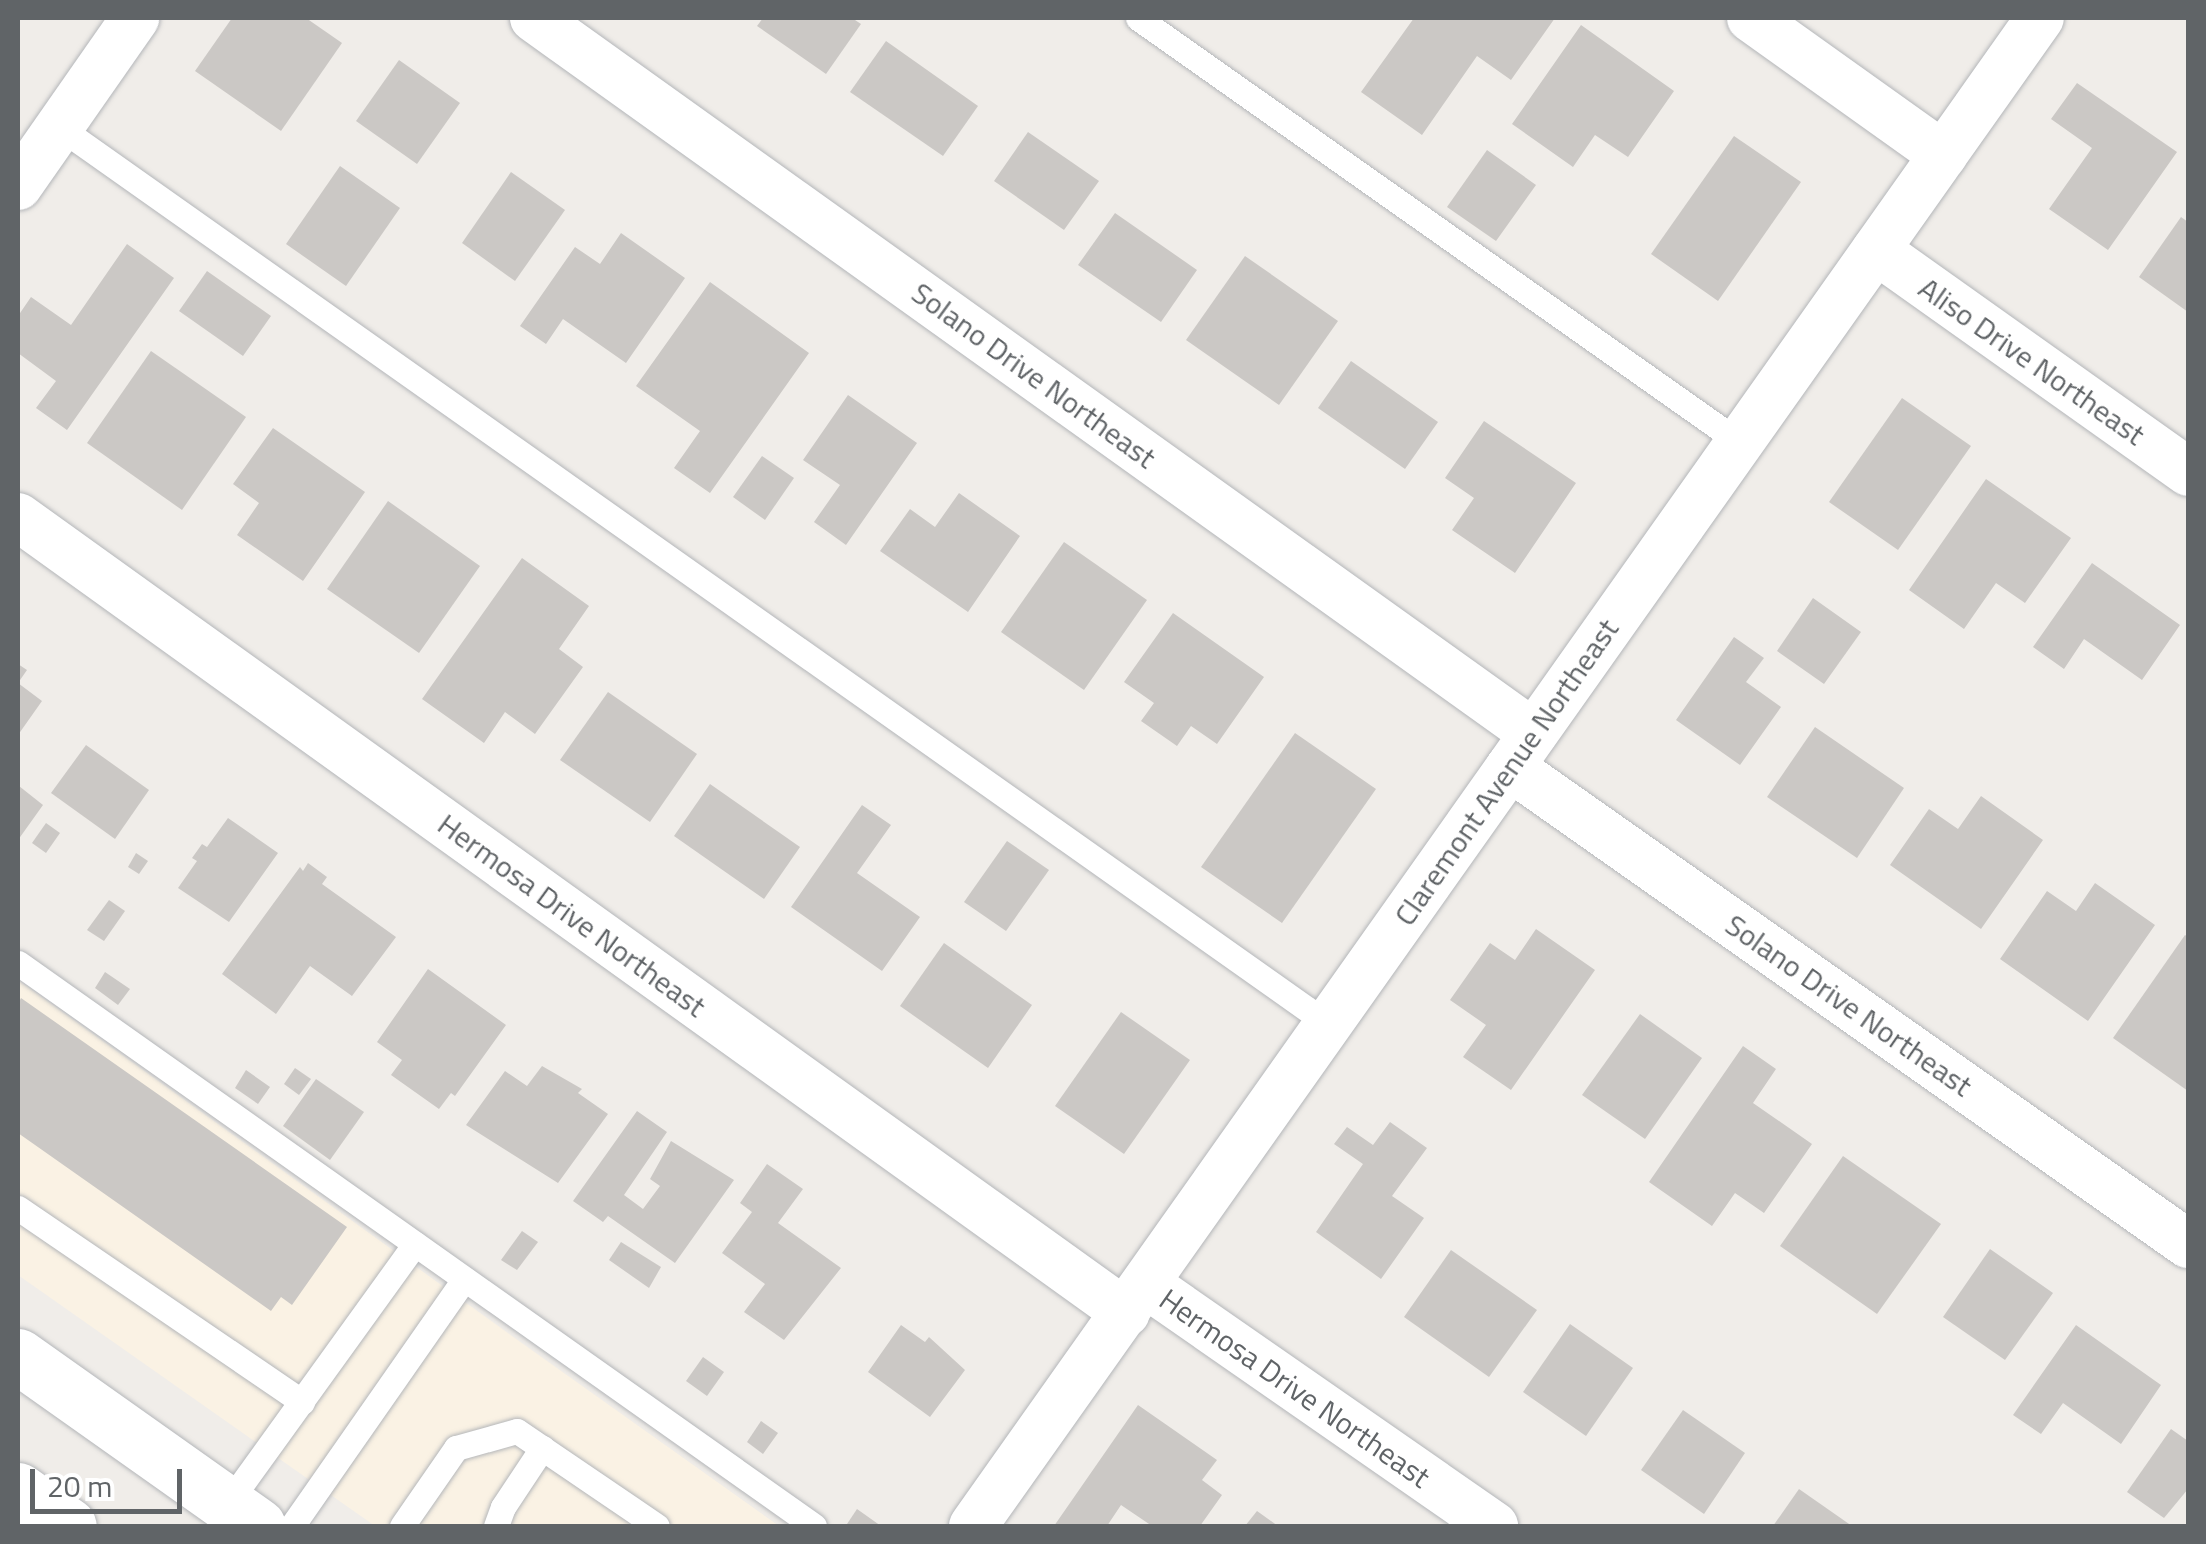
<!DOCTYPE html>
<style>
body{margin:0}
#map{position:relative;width:2206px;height:1544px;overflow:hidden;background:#f0ede9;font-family:"Titillium Web",sans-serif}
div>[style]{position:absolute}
.commercial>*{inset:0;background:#faf2e4}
.building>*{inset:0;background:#cbc8c5}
.roads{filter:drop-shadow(0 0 2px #b4b6b9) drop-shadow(0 0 2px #b4b6b9)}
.lane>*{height:25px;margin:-12.5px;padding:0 12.5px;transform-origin:12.5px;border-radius:12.5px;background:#fff}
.street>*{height:48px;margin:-24px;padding:0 24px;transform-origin:24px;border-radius:24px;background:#fff}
.secondary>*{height:55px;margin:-27.5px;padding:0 27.5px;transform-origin:27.5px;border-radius:27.5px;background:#fff}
span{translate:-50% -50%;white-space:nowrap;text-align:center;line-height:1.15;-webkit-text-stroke:8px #fff;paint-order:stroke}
.street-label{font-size:30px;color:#606467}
.frame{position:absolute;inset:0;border:20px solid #606467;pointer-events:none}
.scale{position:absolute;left:30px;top:1469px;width:152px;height:45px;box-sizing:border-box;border:5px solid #606467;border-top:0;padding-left:12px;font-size:30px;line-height:35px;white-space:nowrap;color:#606467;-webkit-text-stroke:8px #fff;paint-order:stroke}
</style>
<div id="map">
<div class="commercial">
<i style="clip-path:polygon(18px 980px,512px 1336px,779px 1526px,375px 1526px,18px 1275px)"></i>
</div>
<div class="building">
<i style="clip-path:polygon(232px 18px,306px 18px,342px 43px,281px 131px,195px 71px)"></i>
<i style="clip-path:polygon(763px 18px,852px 18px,861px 24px,826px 74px,757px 26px)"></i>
<i style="clip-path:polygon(1414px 18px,1555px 18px,1511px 80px,1477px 56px,1422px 135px,1361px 92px)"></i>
<i style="clip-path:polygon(1581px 25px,1674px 91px,1628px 157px,1595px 135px,1573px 167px,1512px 124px)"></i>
<i style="clip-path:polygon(886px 41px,978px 106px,943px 156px,850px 92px)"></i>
<i style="clip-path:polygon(399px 60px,460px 103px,417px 164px,356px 121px)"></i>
<i style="clip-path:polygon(2077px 83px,2177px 152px,2108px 250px,2049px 209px,2092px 148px,2051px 119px)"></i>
<i style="clip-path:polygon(1028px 132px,1099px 181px,1064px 230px,994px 181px)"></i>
<i style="clip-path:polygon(1734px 136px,1801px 182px,1718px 301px,1651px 254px)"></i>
<i style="clip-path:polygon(1487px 150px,1536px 185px,1496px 241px,1447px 207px)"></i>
<i style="clip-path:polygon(340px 166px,400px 208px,346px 286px,286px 244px)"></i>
<i style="clip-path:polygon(511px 172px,565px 210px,515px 281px,462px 243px)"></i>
<i style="clip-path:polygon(1115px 213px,1197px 270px,1161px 322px,1078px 265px)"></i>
<i style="clip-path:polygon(2181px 217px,2188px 222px,2188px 312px,2139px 277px)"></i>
<i style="clip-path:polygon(621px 233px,685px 278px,626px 363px,563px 319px,546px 344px,520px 326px,575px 247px,600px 264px)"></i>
<i style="clip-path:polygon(127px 244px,174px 278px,67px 430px,36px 408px,56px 381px,18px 353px,18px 316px,31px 297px,71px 325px)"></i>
<i style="clip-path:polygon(1245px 256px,1338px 321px,1279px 405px,1186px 340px)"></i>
<i style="clip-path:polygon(207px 271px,271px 316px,243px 356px,179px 311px)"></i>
<i style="clip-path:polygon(710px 282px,809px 353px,710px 493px,674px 468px,700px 431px,636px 386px)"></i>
<i style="clip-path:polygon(151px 351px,246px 417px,182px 510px,87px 443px)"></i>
<i style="clip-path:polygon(1351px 361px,1438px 422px,1405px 469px,1318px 408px)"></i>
<i style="clip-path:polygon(848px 395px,917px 443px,846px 545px,814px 522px,840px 485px,803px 460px)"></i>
<i style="clip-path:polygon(1902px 398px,1971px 446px,1898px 550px,1829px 502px)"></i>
<i style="clip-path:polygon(1484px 421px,1576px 483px,1515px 573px,1452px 530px,1474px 498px,1445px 478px)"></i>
<i style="clip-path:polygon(273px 428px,365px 492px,303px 581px,237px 535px,259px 503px,233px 484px)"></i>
<i style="clip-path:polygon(762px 456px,794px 478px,765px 520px,733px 497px)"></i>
<i style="clip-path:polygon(1986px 479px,2071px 538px,2025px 603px,1996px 583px,1964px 629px,1909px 590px)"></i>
<i style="clip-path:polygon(959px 493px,1020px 536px,968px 612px,880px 551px,910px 509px,935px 527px)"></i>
<i style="clip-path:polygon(388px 501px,480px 566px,419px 653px,327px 589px)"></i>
<i style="clip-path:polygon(1064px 542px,1147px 600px,1084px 690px,1001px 632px)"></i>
<i style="clip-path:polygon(522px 558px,589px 606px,559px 649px,583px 667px,535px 734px,505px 712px,484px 743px,422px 699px)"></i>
<i style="clip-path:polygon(2092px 563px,2180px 625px,2142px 680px,2084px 639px,2064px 669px,2033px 647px)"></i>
<i style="clip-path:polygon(1813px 598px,1861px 632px,1824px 684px,1777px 651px)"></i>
<i style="clip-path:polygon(1173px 613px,1264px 677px,1217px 744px,1191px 726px,1177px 746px,1141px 721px,1154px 703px,1124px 682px)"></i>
<i style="clip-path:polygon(1734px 637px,1764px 658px,1746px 682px,1781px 707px,1740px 765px,1676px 720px)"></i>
<i style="clip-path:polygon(18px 664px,27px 670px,18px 683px,42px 701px,18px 735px)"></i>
<i style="clip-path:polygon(608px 692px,697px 754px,650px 822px,560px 760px)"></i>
<i style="clip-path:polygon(1815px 727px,1904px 788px,1857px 858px,1767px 797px)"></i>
<i style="clip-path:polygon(1295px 733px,1376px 789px,1282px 923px,1201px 867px)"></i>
<i style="clip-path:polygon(86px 745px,149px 790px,115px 839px,51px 793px)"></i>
<i style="clip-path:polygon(710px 784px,800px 847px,764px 899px,674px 836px)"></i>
<i style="clip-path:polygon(19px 786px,43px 805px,18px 840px,18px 788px)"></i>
<i style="clip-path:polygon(1981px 796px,2043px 840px,1981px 929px,1890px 865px,1929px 809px,1958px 829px)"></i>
<i style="clip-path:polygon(862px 805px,891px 825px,857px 873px,920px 917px,882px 971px,791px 907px)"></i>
<i style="clip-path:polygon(228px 818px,278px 853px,229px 922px,178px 888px,197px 861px,192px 858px,202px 844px,207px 847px)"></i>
<i style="clip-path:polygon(46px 823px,60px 833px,46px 853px,32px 843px)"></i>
<i style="clip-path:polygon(1007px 841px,1049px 870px,1006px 931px,964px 902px)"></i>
<i style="clip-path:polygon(136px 853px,148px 861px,139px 874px,128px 867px)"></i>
<i style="clip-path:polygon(308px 863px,327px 877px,322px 884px,396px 937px,352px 996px,310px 966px,276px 1014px,222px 974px,300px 867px,303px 871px)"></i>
<i style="clip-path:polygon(2095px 883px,2155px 925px,2088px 1021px,2000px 959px,2047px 891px,2076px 911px)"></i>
<i style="clip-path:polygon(109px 900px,125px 911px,104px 941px,87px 930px)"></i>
<i style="clip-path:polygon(1536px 929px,1595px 970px,1511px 1090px,1463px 1057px,1486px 1025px,1450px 1000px,1490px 943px,1515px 960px)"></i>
<i style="clip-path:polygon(2185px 935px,2188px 937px,2188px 1091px,2113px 1038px)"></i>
<i style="clip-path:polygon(944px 943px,1032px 1005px,988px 1068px,900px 1006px)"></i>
<i style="clip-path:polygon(428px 969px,506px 1025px,455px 1096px,451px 1093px,439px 1109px,391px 1075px,402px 1060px,377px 1042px)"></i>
<i style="clip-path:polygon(105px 972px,130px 989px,118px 1005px,95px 988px)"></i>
<i style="clip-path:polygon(21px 998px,347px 1227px,292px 1305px,281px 1297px,271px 1311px,18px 1133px,18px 1004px)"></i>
<i style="clip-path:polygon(1121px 1012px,1190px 1060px,1124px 1154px,1055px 1106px)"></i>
<i style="clip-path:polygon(1640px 1014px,1702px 1058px,1645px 1139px,1582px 1095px)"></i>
<i style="clip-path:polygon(1743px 1046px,1776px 1069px,1753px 1103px,1812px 1144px,1764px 1213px,1735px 1193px,1712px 1226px,1649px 1182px)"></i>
<i style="clip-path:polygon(542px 1066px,582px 1089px,578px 1093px,608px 1114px,558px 1183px,466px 1125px,505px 1071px,527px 1086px)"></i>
<i style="clip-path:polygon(295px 1068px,311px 1079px,299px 1095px,284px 1084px)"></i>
<i style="clip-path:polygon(246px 1070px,270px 1087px,258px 1104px,235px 1088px)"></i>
<i style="clip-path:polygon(316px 1079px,364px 1112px,330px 1160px,283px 1126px)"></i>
<i style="clip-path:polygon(637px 1111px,667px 1132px,624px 1195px,643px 1209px,660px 1186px,650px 1179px,671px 1141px,734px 1180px,675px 1263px,608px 1216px,603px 1222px,573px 1201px)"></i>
<i style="clip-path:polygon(1390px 1122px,1427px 1148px,1392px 1196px,1424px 1218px,1381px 1279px,1316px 1232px,1363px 1164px,1334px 1144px,1347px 1127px,1373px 1145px)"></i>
<i style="clip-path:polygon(1843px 1156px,1941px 1224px,1877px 1314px,1780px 1246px)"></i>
<i style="clip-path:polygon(767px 1164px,803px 1189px,778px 1223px,841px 1268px,784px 1340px,744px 1312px,765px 1284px,722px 1253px,752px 1212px,740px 1203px)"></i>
<i style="clip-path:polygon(522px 1231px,538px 1242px,517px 1270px,501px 1260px)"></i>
<i style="clip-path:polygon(621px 1242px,661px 1267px,649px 1288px,609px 1260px)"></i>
<i style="clip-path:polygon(1990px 1249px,2053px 1293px,2005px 1360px,1943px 1317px)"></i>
<i style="clip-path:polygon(1451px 1250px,1537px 1310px,1489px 1377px,1404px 1317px)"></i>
<i style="clip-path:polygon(1570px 1324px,1633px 1368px,1586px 1436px,1523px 1392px)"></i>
<i style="clip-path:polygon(901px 1325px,925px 1342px,929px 1337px,965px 1370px,930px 1417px,868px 1372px)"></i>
<i style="clip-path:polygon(2076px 1325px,2161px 1385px,2121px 1444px,2063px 1403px,2041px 1434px,2013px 1415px)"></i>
<i style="clip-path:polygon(703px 1357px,724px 1372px,707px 1396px,686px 1381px)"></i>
<i style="clip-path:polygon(1138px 1405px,1217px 1460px,1202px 1480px,1222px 1495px,1200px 1526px,1152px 1526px,1121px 1505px,1107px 1526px,1054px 1526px)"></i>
<i style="clip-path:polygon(1683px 1410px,1745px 1453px,1704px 1514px,1641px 1470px)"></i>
<i style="clip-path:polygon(761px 1421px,778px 1433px,763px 1454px,747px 1442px)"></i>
<i style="clip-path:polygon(2171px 1429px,2188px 1441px,2188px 1489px,2164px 1518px,2127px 1492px)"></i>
<i style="clip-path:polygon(1799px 1489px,1852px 1526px,1773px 1526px)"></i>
<i style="clip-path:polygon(857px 1509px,881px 1526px,851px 1526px,847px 1524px)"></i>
<i style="clip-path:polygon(1257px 1511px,1278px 1526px,1245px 1526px)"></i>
</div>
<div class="roads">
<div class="lane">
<i style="left:1138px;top:18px;width:736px;rotate:35.2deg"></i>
<i style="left:59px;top:127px;width:1554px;rotate:35.25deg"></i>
<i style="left:18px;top:963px;width:975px;rotate:35.27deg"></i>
<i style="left:18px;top:1208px;width:344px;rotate:34.3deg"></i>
<i style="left:223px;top:1510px;width:328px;rotate:-54.2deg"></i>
<i style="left:292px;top:1526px;width:301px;rotate:-55.1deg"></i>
<i style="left:402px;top:1526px;width:95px;rotate:-55.3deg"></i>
<i style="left:456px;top:1448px;width:63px;rotate:-15.6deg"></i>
<i style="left:517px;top:1431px;width:169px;rotate:34.2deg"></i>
<i style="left:496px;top:1526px;width:20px;rotate:-70deg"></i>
<i style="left:503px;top:1507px;width:71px;rotate:-56.5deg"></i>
</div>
<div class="street">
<i style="left:534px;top:18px;width:1229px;rotate:35.59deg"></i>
<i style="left:1751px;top:18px;width:236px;rotate:35.5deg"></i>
<i style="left:18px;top:186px;width:205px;rotate:-55.1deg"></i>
<i style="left:1876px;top:250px;width:383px;rotate:35.4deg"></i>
<i style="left:18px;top:517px;width:1364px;rotate:35.69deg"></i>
<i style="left:1510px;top:767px;width:829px;rotate:35.13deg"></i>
<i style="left:1146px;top:1284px;width:424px;rotate:34.8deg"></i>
<i style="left:973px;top:1526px;width:1847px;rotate:-54.72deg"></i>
</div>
<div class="secondary">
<i style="left:18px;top:1356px;width:294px;rotate:35.3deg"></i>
<i style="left:18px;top:1490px;width:62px;rotate:35.2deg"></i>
</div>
</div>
<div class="street-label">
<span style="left:2032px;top:361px;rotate:35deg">Aliso Drive Northeast</span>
<span style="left:1034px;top:375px;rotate:36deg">Solano Drive Northeast</span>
<span style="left:1506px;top:772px;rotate:-55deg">Claremont Avenue Northeast</span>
<span style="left:572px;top:915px;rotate:36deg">Hermosa Drive Northeast</span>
<span style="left:1849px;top:1005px;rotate:35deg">Solano Drive Northeast</span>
<span style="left:1295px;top:1388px;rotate:35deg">Hermosa Drive Northeast</span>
</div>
<div class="frame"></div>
<div class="scale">20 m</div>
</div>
